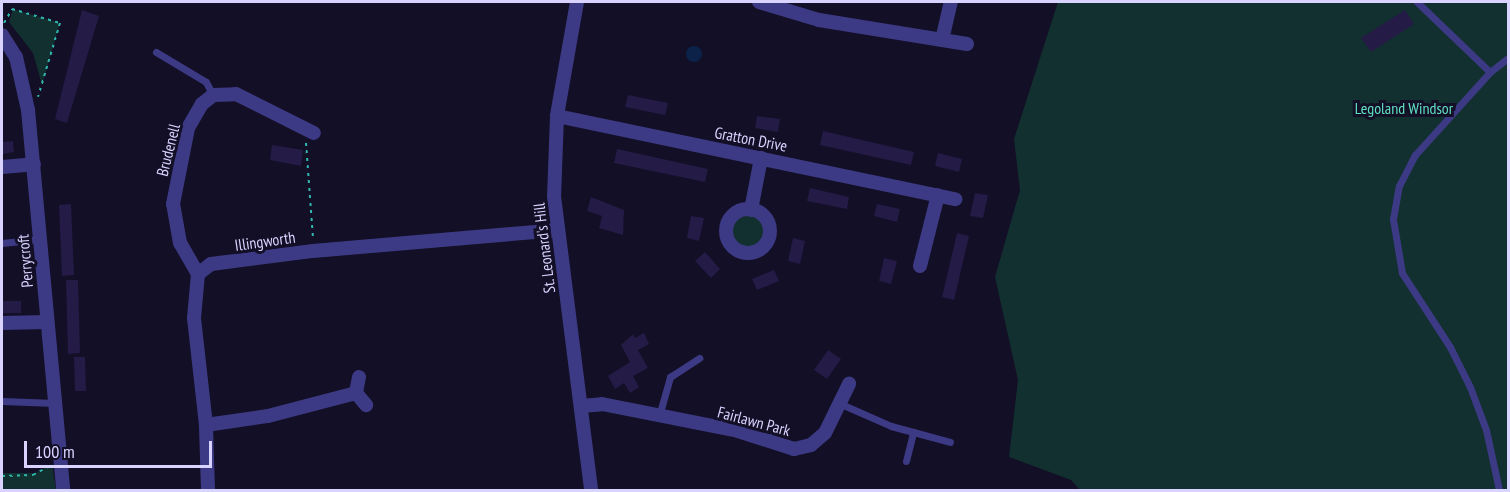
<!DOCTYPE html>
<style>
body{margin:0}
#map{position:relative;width:1510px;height:492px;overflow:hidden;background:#130f26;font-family:"PT Sans Narrow",sans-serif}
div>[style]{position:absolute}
.green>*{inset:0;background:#12302f}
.round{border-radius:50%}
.water>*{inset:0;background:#0c2248}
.building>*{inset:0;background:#241b47}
.path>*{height:2px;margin-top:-1px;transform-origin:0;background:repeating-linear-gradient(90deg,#2fb8b0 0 3px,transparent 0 7.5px)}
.lane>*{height:7px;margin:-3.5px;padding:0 3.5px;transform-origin:3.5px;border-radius:3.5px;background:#3d3a85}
.street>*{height:14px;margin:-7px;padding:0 7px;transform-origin:7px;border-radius:7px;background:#3d3a85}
.street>.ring{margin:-7px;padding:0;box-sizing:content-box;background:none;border:14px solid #3d3a85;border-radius:50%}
span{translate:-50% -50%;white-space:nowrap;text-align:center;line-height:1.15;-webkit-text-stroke:6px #130f26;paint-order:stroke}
.park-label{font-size:16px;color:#5fe0c0}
.street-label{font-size:16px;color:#d9d4ff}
.frame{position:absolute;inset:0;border:3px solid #d9d4ff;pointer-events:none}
.scale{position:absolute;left:24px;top:441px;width:188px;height:27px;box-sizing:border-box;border:3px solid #d9d4ff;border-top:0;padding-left:8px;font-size:18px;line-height:21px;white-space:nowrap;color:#d9d4ff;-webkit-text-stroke:4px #130f26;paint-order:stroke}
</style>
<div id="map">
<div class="green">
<i style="clip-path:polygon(1058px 2px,1508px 2px,1508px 490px,1080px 490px,1071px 480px,1009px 457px,1018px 380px,995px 277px,1020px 190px,1014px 139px)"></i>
<i style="clip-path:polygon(13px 9px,60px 23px,42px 85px,33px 53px,9px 22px)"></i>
<i class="round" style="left:731px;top:214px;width:34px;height:34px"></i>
<i style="clip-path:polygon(52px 464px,56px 490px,2px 490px,2px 473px,35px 473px)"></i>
</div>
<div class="water">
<i class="round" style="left:686px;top:46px;width:16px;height:16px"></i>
</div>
<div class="building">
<i style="clip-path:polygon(82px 10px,99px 16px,67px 123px,55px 119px)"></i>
<i style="clip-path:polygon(1405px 10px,1414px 24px,1371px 52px,1361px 38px)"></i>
<i style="clip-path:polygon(628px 95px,668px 103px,665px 115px,625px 107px)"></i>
<i style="clip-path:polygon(757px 116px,780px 119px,778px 132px,755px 128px)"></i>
<i style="clip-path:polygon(823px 131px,914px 152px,911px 165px,820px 145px)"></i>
<i style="clip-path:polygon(13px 141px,14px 152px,2px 154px,2px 142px)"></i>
<i style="clip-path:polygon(272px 145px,303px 150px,301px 166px,270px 160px)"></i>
<i style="clip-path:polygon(617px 149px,708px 169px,705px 182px,614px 163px)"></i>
<i style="clip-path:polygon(938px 153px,962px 159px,959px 172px,935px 166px)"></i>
<i style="clip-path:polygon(810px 188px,849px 197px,847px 209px,807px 201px)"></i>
<i style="clip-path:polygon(975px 193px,988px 195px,983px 218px,970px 216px)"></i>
<i style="clip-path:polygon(591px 197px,624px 210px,623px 235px,599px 228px,602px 216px,587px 211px)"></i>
<i style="clip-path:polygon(71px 204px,74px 275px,62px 276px,59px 205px)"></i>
<i style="clip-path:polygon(877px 204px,900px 209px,897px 222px,874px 216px)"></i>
<i style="clip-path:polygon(691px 216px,704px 218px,699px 241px,687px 238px)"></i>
<i style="clip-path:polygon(957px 233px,969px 236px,954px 300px,942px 297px)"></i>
<i style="clip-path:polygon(793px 238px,805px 241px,800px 264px,788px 261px)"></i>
<i style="clip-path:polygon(705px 252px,720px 269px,711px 278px,695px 261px)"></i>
<i style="clip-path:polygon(884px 258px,897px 261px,891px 284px,879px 281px)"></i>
<i style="clip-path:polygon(774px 270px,779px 281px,757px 290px,752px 279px)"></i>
<i style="clip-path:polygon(66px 280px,78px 280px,80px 353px,68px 354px)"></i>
<i style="clip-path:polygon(2px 301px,21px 301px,21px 313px,2px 313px)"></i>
<i style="clip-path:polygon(644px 333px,649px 344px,638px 350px,648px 368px,633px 376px,639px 387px,630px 393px,624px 383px,615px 389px,608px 376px,630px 362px,621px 345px,633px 334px,635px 338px)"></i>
<i style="clip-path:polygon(828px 350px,841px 359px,827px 379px,814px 370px)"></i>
<i style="clip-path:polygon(74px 357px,85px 357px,86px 391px,75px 391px)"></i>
</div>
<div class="path">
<i style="left:4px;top:23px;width:16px;rotate:-60deg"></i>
<i style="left:12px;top:9px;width:50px;rotate:16.3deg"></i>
<i style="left:60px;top:23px;width:77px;rotate:106.6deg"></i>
<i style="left:306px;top:143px;width:96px;rotate:85.8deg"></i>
<i style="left:2px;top:476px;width:31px;rotate:-2deg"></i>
<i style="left:33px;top:475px;width:18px;rotate:-29deg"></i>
</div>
<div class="lane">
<i style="left:1417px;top:2px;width:101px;rotate:43.8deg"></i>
<i style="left:156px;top:52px;width:58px;rotate:31deg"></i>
<i style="left:206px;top:82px;width:15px;rotate:62deg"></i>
<i style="left:2px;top:243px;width:38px;rotate:-6deg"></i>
<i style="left:2px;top:401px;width:53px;rotate:2.2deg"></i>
<i style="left:841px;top:404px;width:55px;rotate:23.7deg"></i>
<i style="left:891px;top:426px;width:61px;rotate:15.2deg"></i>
<i style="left:659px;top:416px;width:41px;rotate:-74.2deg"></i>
<i style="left:670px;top:377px;width:35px;rotate:-33deg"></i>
<i style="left:906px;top:461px;width:30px;rotate:-76deg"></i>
<i style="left:1499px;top:490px;width:61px;rotate:-102.2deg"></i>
<i style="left:1486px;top:430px;width:46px;rotate:-110.4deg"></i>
<i style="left:1470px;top:387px;width:45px;rotate:-116.6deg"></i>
<i style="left:1450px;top:347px;width:88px;rotate:-123deg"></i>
<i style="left:1402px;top:273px;width:55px;rotate:-99.5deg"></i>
<i style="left:1393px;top:219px;width:34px;rotate:-80deg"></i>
<i style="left:1399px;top:186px;width:35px;rotate:-63deg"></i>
<i style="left:1415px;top:155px;width:112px;rotate:-47.9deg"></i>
<i style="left:1490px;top:72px;width:23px;rotate:-38deg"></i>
</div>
<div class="street">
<i style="left:577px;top:2px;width:116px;rotate:100deg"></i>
<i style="left:557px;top:116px;width:80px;rotate:92.1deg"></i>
<i style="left:554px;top:196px;width:296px;rotate:82.8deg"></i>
<i style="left:759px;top:2px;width:63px;rotate:16.7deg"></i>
<i style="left:819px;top:20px;width:150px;rotate:9.2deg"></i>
<i style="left:2px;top:35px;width:26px;rotate:58deg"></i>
<i style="left:16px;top:57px;width:54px;rotate:77.2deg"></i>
<i style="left:28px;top:110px;width:382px;rotate:84.7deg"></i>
<i style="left:942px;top:40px;width:39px;rotate:-77deg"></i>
<i style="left:557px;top:116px;width:407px;rotate:11.8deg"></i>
<i style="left:2px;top:167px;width:32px;rotate:-5deg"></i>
<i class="ring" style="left:726px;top:209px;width:30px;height:30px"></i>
<i style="left:751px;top:210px;width:53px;rotate:-79.1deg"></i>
<i style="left:920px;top:266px;width:73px;rotate:-75.8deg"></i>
<i style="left:198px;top:274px;width:36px;rotate:-120deg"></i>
<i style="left:180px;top:243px;width:40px;rotate:-100deg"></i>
<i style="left:173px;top:204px;width:77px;rotate:-78.8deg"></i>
<i style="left:188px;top:128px;width:28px;rotate:-60deg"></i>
<i style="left:202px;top:104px;width:14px;rotate:-39deg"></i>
<i style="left:213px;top:95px;width:23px;rotate:-2deg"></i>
<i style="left:236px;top:94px;width:87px;rotate:26.6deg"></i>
<i style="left:2px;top:323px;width:45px;rotate:-1.3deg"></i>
<i style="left:359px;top:377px;width:16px;rotate:101deg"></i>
<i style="left:356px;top:393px;width:16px;rotate:50deg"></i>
<i style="left:581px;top:406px;width:21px;rotate:-5deg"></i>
<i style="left:602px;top:404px;width:139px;rotate:11.2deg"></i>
<i style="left:738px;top:431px;width:59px;rotate:17.8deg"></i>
<i style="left:794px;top:449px;width:17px;rotate:-13deg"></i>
<i style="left:811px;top:445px;width:18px;rotate:-41deg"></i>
<i style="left:825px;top:433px;width:55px;rotate:-63.9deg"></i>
<i style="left:206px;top:425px;width:63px;rotate:-8.3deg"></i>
<i style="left:268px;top:416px;width:91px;rotate:-14.6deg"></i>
<i style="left:208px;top:490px;width:65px;rotate:-91.8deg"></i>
<i style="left:206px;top:425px;width:108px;rotate:-96.4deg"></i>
<i style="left:194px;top:318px;width:44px;rotate:-84.8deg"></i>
<i style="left:198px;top:274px;width:16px;rotate:-38deg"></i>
<i style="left:211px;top:264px;width:103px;rotate:-7.3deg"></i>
<i style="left:313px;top:251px;width:244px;rotate:-4.9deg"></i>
</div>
<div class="park-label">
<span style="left:1404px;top:108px">Legoland Windsor</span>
</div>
<div class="street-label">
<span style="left:751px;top:139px;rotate:11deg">Gratton Drive</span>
<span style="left:168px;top:150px;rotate:-76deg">Brudenell</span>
<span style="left:265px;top:241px;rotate:-8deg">Illingworth</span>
<span style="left:544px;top:248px;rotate:-97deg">St. Leonard's Hill</span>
<span style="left:25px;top:261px;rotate:-95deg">Perrycroft</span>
<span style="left:754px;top:421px;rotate:15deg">Fairlawn Park</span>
</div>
<div class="frame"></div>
<div class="scale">100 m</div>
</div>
